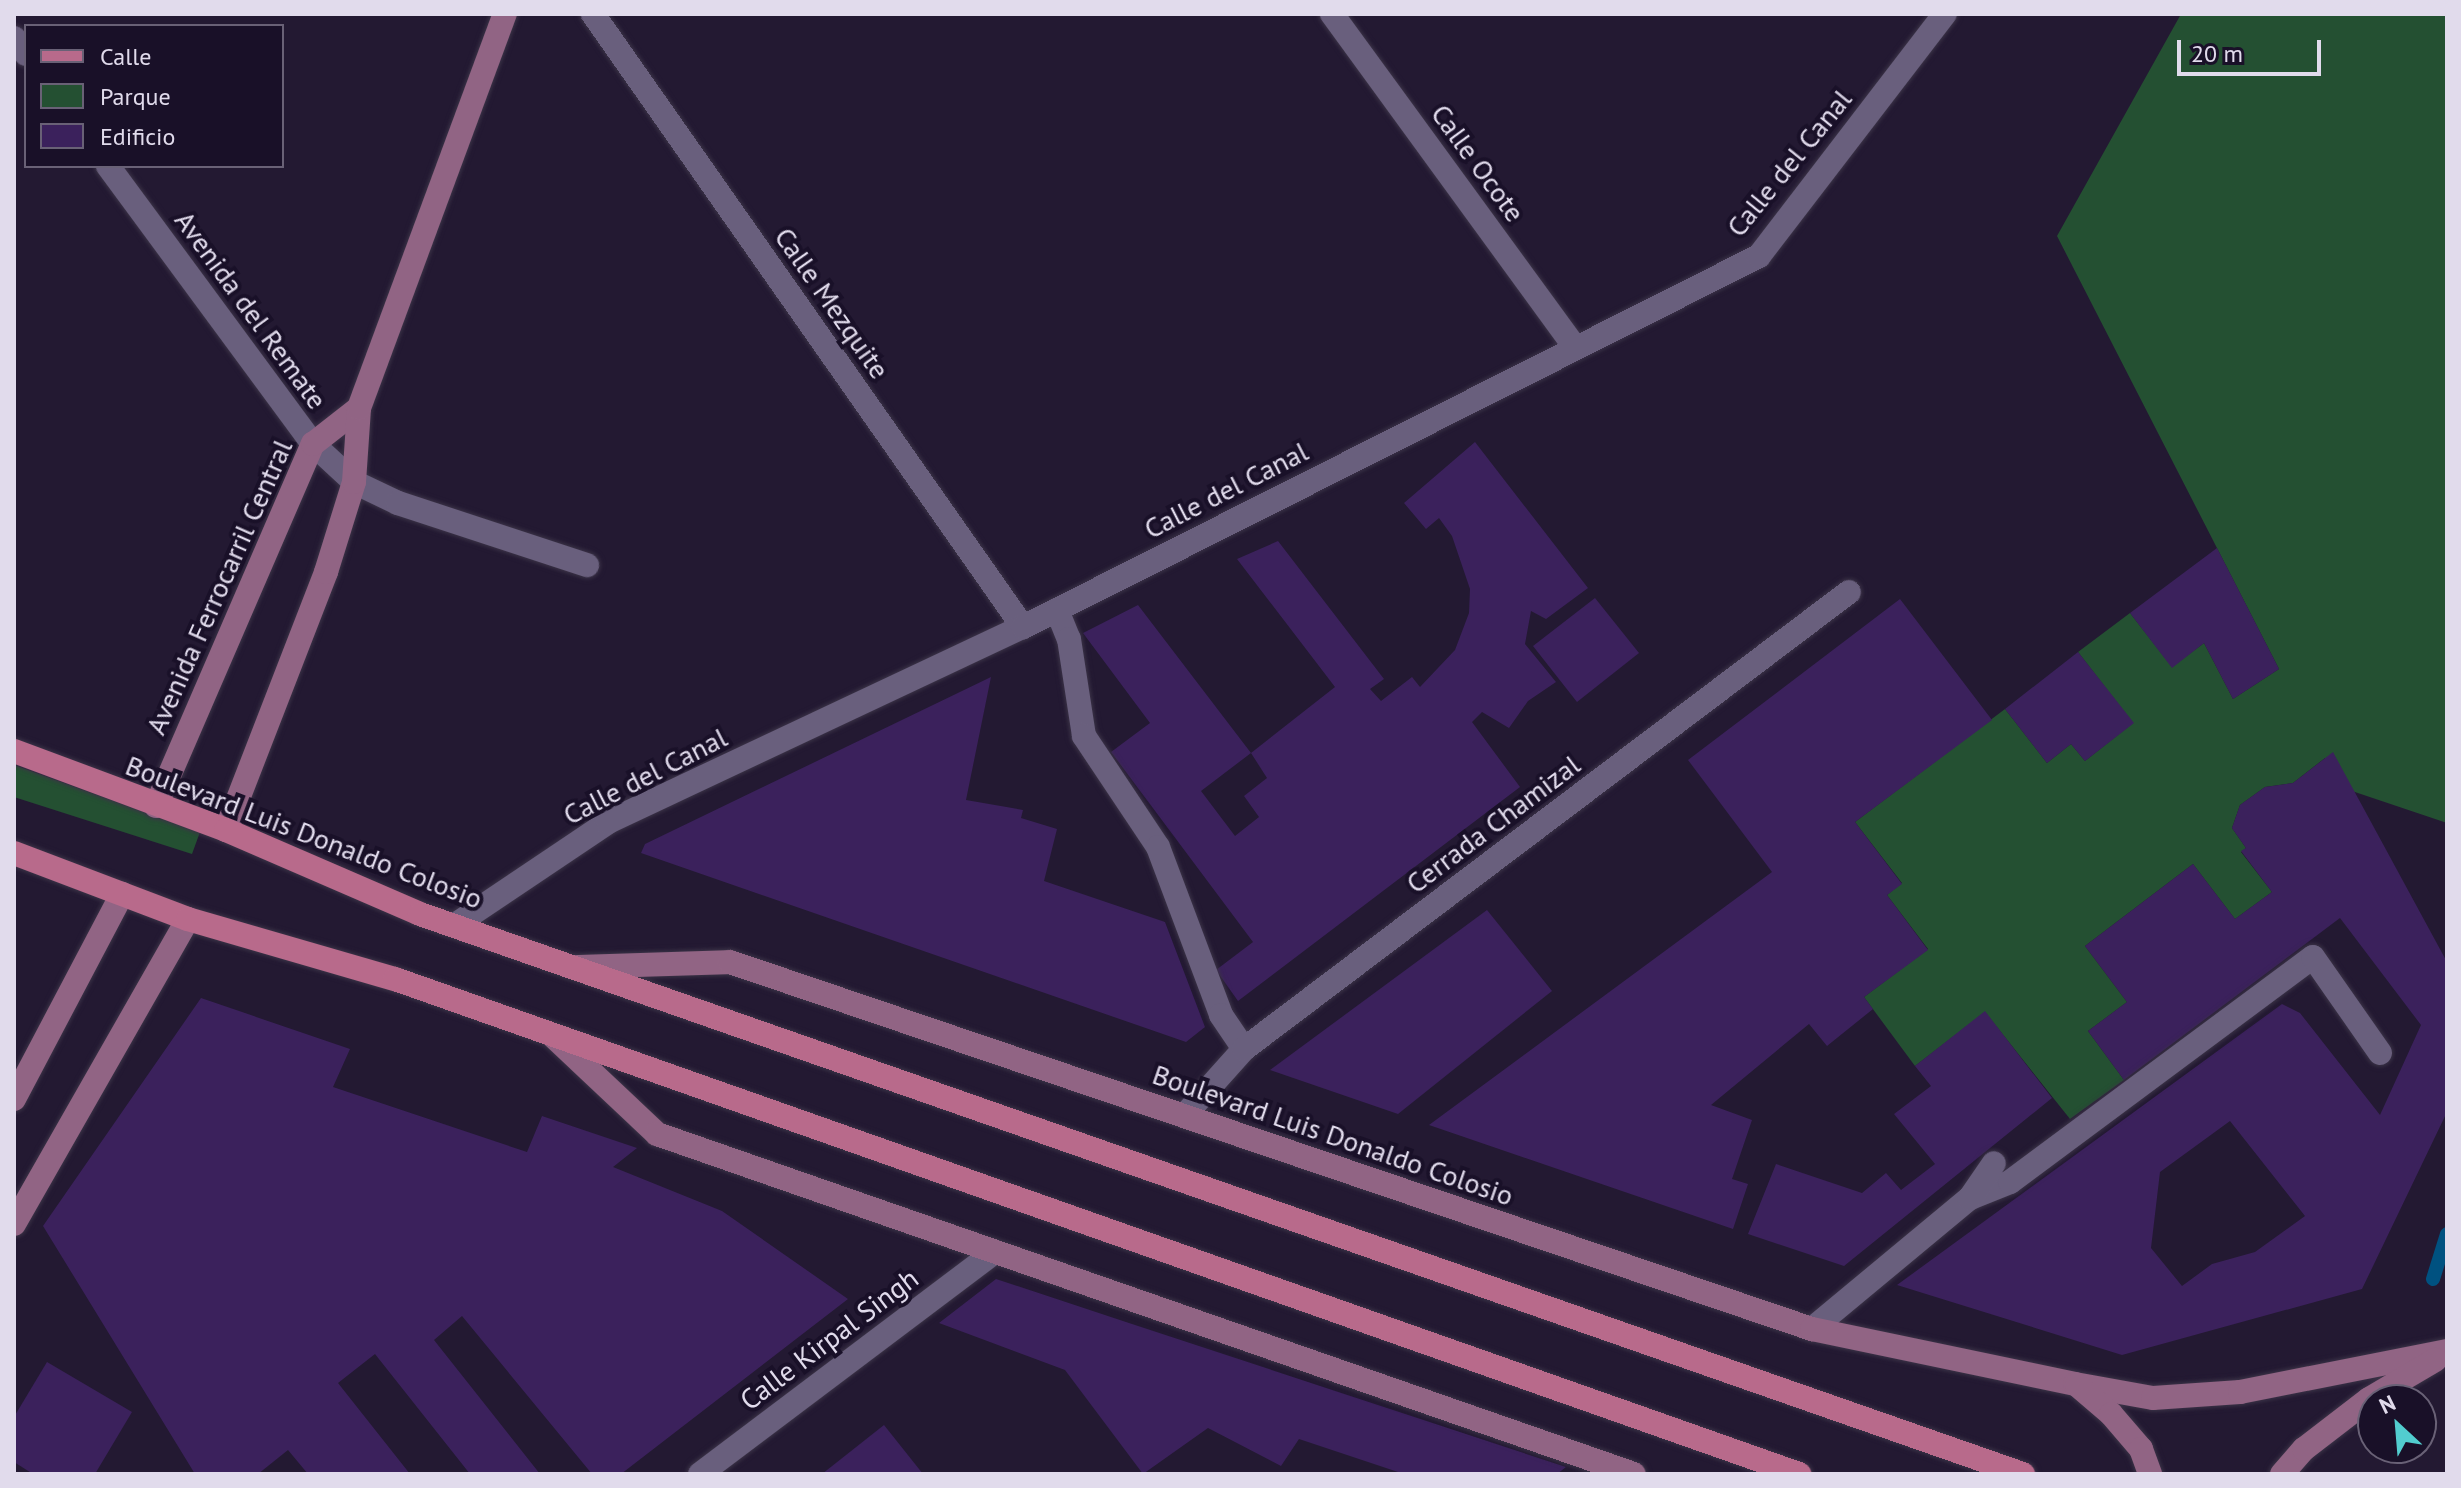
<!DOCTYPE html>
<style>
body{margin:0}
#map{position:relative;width:2461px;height:1488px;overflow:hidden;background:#231932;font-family:"PT Sans",sans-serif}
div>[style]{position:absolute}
.green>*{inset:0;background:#245032}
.stream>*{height:14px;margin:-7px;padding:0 7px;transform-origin:7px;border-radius:7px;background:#005180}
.building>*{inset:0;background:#3b215c}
.roads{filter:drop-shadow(0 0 2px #3b3347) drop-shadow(0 0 2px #3b3347)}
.lane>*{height:24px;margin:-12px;padding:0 12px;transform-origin:12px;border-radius:12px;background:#695f7d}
.street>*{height:24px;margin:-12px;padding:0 12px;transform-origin:12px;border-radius:12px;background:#695f7d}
.secondary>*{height:24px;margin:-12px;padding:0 12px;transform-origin:12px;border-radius:12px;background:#916484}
.primary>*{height:24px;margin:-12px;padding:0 12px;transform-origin:12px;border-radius:12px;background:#b86a8b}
span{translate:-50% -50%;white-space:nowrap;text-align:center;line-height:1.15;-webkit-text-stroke:8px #191028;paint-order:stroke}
.street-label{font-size:28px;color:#e1dbec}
.frame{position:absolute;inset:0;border:16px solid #e1dbec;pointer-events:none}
.legend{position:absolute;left:24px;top:24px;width:260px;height:144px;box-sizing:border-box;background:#191028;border:2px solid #696176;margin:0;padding:10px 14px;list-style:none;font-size:24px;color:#e1dbec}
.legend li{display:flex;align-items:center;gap:16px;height:40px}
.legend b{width:40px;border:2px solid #696176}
.north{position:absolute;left:2357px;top:1384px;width:80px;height:80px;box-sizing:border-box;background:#191028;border:2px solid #696176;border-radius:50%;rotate:334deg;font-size:22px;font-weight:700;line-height:32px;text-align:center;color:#e1dbec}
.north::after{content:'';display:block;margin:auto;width:28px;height:36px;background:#52cdcf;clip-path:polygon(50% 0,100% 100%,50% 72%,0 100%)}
.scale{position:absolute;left:2177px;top:40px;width:144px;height:36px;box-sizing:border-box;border:4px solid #e1dbec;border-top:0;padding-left:10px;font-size:24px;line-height:28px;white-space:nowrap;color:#e1dbec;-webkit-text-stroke:6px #191028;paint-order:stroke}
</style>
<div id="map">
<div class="green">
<i style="clip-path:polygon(2181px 14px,2447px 14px,2447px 823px,2340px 787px,2325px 758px,2293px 783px,2265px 787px,2240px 805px,2232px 828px,2246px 848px,2241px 852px,2272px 892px,2235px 919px,2193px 864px,2085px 946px,2127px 1002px,2088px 1031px,2124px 1080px,2070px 1119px,1985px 1012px,1915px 1066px,1864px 997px,1928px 949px,1887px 895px,1902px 883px,1855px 822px,2005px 709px,2047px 763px,2071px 744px,2085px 761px,2133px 723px,2078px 652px,2130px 613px,2172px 667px,2204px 643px,2233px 699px,2279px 669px,2057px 236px)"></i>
<i style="clip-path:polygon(14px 765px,200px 832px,192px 854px,14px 797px)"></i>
</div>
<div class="stream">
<i style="left:2433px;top:1279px;width:47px;rotate:-72.7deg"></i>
</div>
<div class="building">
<i style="clip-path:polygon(evenodd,1475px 442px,1588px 588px,1546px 619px,1531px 611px,1525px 644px,1556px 682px,1528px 701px,1509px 728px,1482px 712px,1472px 722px,1520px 787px,1238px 1001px,1216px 970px,1253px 942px,1111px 752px,1150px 723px,1083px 633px,1138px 605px,1251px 753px,1335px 687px,1237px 559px,1278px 541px,1384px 679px,1370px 689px,1381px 701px,1412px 677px,1420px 687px,1455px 650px,1469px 613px,1470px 589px,1452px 536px,1439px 518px,1426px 529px,1404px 503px,1475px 442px,1251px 753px,1267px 778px,1244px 796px,1259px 817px,1235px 836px,1201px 791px,1251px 753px)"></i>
<i style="clip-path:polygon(2217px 548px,2279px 669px,2233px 699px,2204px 643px,2172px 668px,2130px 613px)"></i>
<i style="clip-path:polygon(1595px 598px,1639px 653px,1577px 702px,1533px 646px)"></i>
<i style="clip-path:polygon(1900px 599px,1992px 720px,1855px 822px,1902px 884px,1887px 895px,1928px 950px,1864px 997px,1873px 1009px,1827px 1046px,1809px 1024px,1711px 1105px,1752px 1120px,1732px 1179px,1748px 1184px,1733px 1229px,1429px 1125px,1772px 872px,1688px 760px)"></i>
<i style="clip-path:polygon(2078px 652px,2134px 723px,2085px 761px,2071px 744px,2047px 763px,2005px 709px)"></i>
<i style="clip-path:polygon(991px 677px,966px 800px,1023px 810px,1021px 818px,1057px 829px,1044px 881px,1165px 922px,1205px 1027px,1186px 1042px,641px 853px,645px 844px)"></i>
<i style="clip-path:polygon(evenodd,2333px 752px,2447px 962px,2447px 1112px,2362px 1289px,2122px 1355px,1897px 1285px,2282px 1004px,2300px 1013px,2380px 1115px,2421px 1025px,2340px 918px,2124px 1080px,2088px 1031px,2127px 1002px,2085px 946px,2193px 864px,2235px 919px,2272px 892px,2241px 851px,2246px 848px,2232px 828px,2240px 805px,2265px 787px,2293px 783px,2333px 752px,2230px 1121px,2305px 1216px,2255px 1252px,2212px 1264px,2182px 1286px,2151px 1248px,2160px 1172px,2230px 1121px)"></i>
<i style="clip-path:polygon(1487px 910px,1552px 991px,1398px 1114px,1270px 1070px)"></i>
<i style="clip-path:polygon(201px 998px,350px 1049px,333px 1087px,527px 1152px,542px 1116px,637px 1148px,613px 1167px,722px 1211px,848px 1299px,621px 1474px,592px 1474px,462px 1316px,434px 1340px,540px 1474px,470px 1474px,375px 1354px,338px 1383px,410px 1474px,308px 1474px,288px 1450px,258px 1474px,195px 1474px,43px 1226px)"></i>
<i style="clip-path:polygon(1985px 1011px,2052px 1098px,1844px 1266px,1748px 1234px,1776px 1164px,1862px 1193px,1886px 1173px,1901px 1190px,1935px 1164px,1894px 1114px,1931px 1086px,1915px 1066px)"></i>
<i style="clip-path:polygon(996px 1279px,1129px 1323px,1566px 1467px,1557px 1474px,1404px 1474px,1299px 1439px,1281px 1466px,1208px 1428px,1143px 1474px,1065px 1370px,939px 1323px)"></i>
<i style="clip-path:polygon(47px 1362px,132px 1412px,95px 1474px,33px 1474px,14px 1462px,14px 1417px)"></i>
<i style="clip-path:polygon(884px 1425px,923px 1474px,822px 1474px)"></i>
</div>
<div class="roads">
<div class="lane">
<i style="left:1057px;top:610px;width:31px;rotate:68deg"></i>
<i style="left:1069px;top:639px;width:98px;rotate:81.2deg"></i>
<i style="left:1084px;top:736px;width:133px;rotate:56.3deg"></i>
<i style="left:1158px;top:847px;width:179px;rotate:69.4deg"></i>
<i style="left:1221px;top:1015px;width:41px;rotate:55.9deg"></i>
<i style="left:1970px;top:1198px;width:43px;rotate:-21.8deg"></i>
<i style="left:2010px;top:1182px;width:377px;rotate:-36.6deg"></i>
<i style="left:2313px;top:957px;width:117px;rotate:55.1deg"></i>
<i style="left:1812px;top:1329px;width:205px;rotate:-39.7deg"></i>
<i style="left:1970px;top:1198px;width:42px;rotate:-55.6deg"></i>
</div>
<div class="street">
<i style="left:593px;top:14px;width:749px;rotate:54.95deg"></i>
<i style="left:1332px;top:14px;width:412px;rotate:53.9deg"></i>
<i style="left:14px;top:38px;width:20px;rotate:53deg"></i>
<i style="left:108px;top:166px;width:345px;rotate:53.6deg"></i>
<i style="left:313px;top:444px;width:56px;rotate:42.8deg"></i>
<i style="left:354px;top:482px;width:49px;rotate:25.5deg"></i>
<i style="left:398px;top:503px;width:199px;rotate:18.2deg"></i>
<i style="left:455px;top:925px;width:184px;rotate:-33.9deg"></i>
<i style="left:608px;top:822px;width:459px;rotate:-25.2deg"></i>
<i style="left:1023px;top:627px;width:824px;rotate:-26.75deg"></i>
<i style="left:1759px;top:256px;width:305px;rotate:-52.5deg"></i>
<i style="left:1184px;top:1116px;width:90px;rotate:-48.2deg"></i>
<i style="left:1244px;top:1049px;width:758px;rotate:-37.07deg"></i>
<i style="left:700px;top:1474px;width:369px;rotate:-37deg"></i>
</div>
<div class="secondary">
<i style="left:156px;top:806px;width:395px;rotate:-66.6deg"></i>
<i style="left:313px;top:444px;width:58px;rotate:-38deg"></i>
<i style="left:226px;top:830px;width:277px;rotate:-68.8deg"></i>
<i style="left:326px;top:572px;width:94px;rotate:-72.7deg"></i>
<i style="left:354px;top:482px;width:74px;rotate:-86.1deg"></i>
<i style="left:359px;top:408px;width:420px;rotate:-69.7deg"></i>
<i style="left:575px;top:967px;width:155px;rotate:-1.8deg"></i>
<i style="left:730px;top:962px;width:1143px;rotate:18.74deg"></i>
<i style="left:1812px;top:1329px;width:269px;rotate:11.8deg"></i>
<i style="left:2075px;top:1384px;width:79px;rotate:10.2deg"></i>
<i style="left:2153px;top:1398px;width:87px;rotate:-3.9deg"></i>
<i style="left:2240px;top:1392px;width:211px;rotate:-11.2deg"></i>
<i style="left:553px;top:1036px;width:143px;rotate:43.3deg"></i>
<i style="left:657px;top:1134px;width:1034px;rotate:19.19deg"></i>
<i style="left:14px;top:1099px;width:232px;rotate:-62.2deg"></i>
<i style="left:14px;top:1224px;width:351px;rotate:-60.3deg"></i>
<i style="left:2077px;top:1385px;width:45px;rotate:40.5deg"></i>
<i style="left:2111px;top:1414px;width:46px;rotate:49.4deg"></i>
<i style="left:2141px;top:1449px;width:27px;rotate:70deg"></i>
<i style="left:2282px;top:1474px;width:33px;rotate:-49deg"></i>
<i style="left:2304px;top:1449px;width:82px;rotate:-37.6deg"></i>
<i style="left:2369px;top:1399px;width:77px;rotate:-30.6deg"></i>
</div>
<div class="primary">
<i style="left:14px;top:751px;width:226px;rotate:20.4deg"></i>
<i style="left:226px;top:830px;width:211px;rotate:23.4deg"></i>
<i style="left:420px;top:914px;width:1698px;rotate:19.26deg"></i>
<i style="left:14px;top:853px;width:186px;rotate:20.8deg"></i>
<i style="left:188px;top:919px;width:216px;rotate:16.2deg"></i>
<i style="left:395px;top:979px;width:1489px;rotate:19.42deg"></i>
</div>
</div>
<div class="street-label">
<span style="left:1478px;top:163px;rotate:54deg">Calle Ocote</span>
<span style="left:1789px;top:163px;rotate:-51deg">Calle del Canal</span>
<span style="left:832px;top:303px;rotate:55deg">Calle Mezquite</span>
<span style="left:251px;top:310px;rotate:54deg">Avenida del Remate</span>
<span style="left:1226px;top:490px;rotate:-27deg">Calle del Canal</span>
<span style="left:219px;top:587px;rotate:-66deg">Avenida Ferrocarril Central</span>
<span style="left:645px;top:776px;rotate:-27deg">Calle del Canal</span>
<span style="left:1493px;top:824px;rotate:-37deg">Cerrada Chamizal</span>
<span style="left:304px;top:832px;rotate:21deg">Boulevard Luis Donaldo Colosio</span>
<span style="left:1333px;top:1135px;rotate:19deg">Boulevard Luis Donaldo Colosio</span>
<span style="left:829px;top:1339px;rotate:-37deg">Calle Kirpal Singh</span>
</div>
<div class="frame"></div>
<ul class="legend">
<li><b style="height:10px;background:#b86a8b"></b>Calle</li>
<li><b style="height:22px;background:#245032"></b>Parque</li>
<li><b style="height:22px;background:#3b215c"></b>Edificio</li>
</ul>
<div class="north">N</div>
<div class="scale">20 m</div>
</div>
